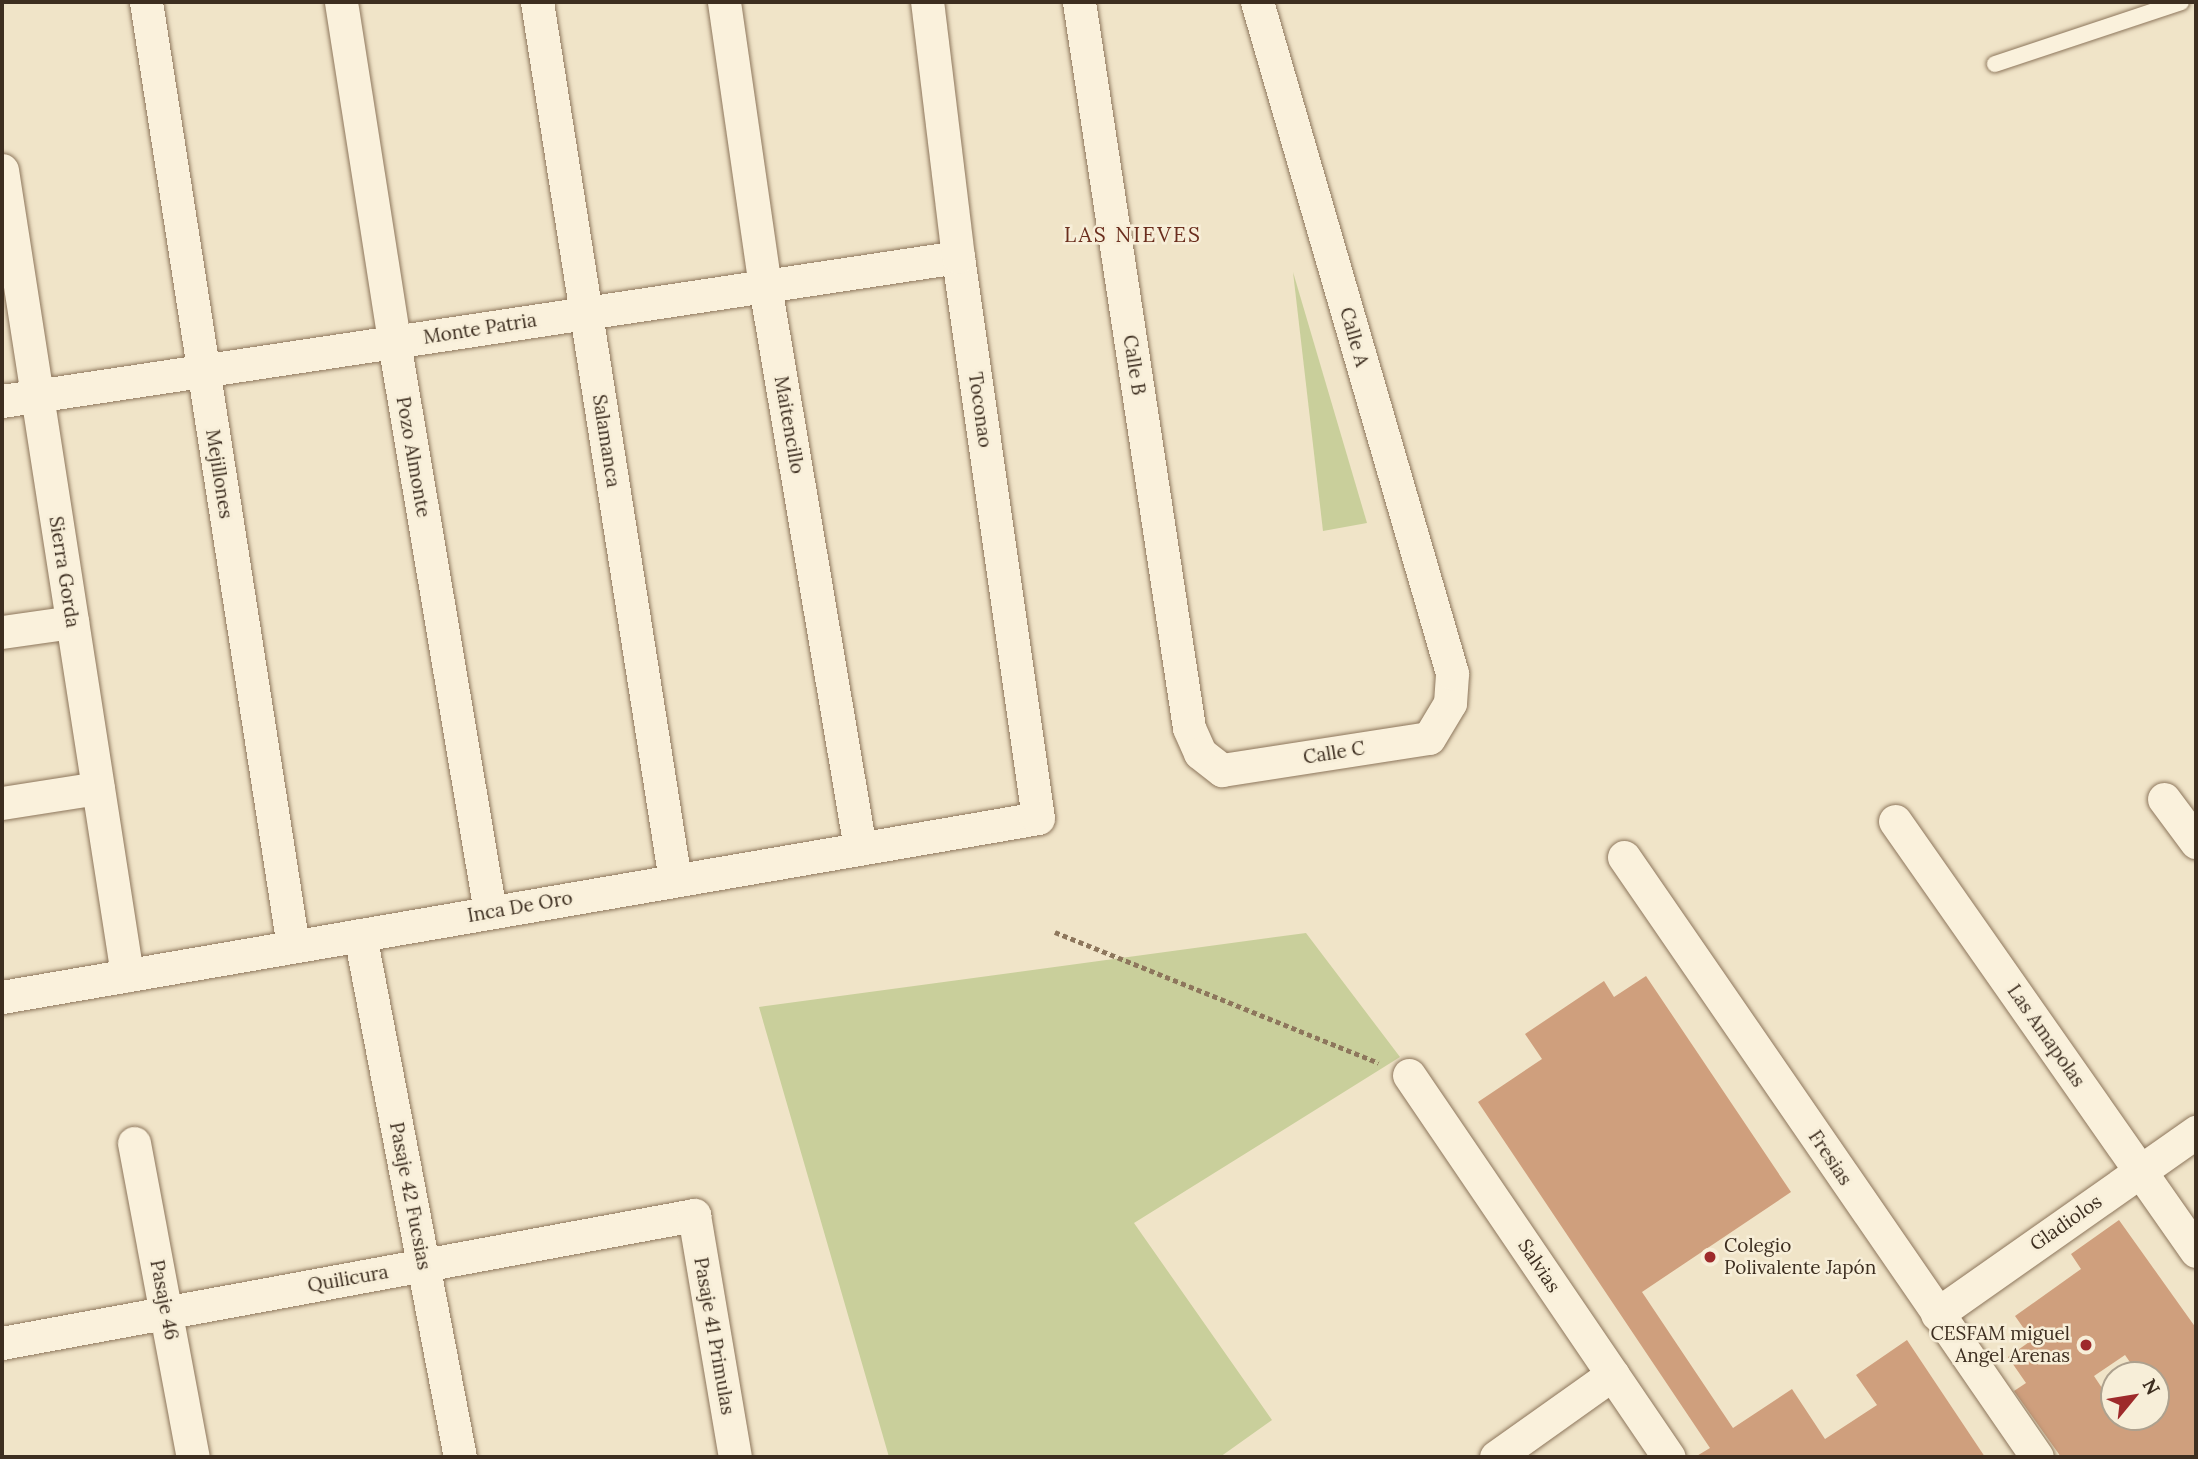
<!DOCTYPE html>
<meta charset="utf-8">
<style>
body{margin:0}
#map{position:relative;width:2198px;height:1459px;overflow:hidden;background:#f0e4c8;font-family:Lora,serif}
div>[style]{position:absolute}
.green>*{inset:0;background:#c9cf9b}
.building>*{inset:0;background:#cf9f7d}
.path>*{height:4.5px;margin-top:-2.25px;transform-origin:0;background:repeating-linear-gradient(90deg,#8d765c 0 5px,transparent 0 8.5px)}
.roads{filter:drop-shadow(0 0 2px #8d765c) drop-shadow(0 0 2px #8d765c)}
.lane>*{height:16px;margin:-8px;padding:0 8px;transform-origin:8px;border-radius:8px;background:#faf1dc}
.street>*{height:33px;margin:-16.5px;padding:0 16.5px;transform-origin:16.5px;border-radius:16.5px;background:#faf1dc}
.dots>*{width:19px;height:19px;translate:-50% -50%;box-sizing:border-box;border:4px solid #f7eed8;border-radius:50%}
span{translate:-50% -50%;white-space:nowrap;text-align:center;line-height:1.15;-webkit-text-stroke:5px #f7eed8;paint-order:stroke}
.street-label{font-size:19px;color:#3d2e20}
.poi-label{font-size:19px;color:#3d2e20}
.left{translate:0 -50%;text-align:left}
.right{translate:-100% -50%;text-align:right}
.neighbourhood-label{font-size:21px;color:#6b2e1e;letter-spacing:2px}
.frame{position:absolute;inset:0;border:4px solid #3d2e20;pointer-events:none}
.north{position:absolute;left:2100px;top:1361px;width:70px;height:70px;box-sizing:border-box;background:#f7eed8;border:2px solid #ada18e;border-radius:50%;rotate:60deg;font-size:19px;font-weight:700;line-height:28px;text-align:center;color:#3d2e20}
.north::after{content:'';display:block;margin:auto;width:24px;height:32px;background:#9e2a2b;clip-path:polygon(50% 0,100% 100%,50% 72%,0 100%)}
</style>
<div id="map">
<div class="green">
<i style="clip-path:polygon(1293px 272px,1367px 523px,1323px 531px)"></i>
<i style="clip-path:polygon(1306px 933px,1400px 1057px,1134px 1223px,1272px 1420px,1220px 1457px,889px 1457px,759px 1007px)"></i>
</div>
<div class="building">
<i style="clip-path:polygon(1646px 976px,1791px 1192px,1642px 1292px,1733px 1428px,1792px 1389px,1825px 1439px,1877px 1405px,1856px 1375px,1907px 1340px,1985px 1457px,1695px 1457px,1710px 1448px,1478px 1102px,1542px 1059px,1525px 1034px,1604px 981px,1614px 997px)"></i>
<i style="clip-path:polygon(evenodd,2119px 1220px,2196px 1328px,2196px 1457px,2061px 1457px,2014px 1391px,2026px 1383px,2008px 1357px,2032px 1340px,2015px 1316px,2081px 1269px,2071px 1254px,2119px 1220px,2125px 1355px,2139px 1375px,2156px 1375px,2156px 1417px,2114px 1417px,2114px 1406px,2094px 1376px,2125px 1355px)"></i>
</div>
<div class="path">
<i style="left:1055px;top:932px;width:349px;rotate:22deg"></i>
</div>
<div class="roads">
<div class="lane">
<i style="left:1995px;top:64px;width:196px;rotate:-18.4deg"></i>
</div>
<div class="street">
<i style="left:146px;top:2px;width:955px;rotate:81.15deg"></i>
<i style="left:341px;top:2px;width:344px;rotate:81.1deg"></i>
<i style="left:394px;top:342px;width:578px;rotate:80.44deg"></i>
<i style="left:537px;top:2px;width:889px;rotate:81.07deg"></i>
<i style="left:724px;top:2px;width:287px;rotate:81.8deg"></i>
<i style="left:765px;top:286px;width:570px;rotate:80.41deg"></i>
<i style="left:1079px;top:2px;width:734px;rotate:81.38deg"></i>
<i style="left:1189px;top:728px;width:27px;rotate:66deg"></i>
<i style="left:1200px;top:753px;width:28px;rotate:38deg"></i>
<i style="left:1222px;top:770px;width:209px;rotate:-8.8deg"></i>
<i style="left:1429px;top:738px;width:41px;rotate:-59deg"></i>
<i style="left:1450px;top:703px;width:30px;rotate:-86deg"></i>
<i style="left:1452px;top:673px;width:699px;rotate:-106.2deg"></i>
<i style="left:2px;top:170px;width:815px;rotate:81.17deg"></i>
<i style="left:2px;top:401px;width:967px;rotate:-8.57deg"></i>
<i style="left:2px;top:632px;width:71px;rotate:-8.1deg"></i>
<i style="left:2164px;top:799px;width:54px;rotate:53.3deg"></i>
<i style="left:2px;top:803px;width:97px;rotate:-8.9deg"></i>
<i style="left:1895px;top:821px;width:525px;rotate:55.01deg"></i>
<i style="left:1624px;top:857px;width:728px;rotate:55.46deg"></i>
<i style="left:360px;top:935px;width:531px;rotate:79.16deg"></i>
<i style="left:2px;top:997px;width:1051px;rotate:-9.8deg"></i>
<i style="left:1038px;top:818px;width:567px;rotate:-98.12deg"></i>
<i style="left:958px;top:257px;width:257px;rotate:-96.9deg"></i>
<i style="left:1409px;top:1075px;width:462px;rotate:55.8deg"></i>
<i style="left:134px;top:1143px;width:319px;rotate:79.4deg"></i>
<i style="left:1937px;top:1314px;width:317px;rotate:-35.1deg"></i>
<i style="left:2px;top:1343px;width:704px;rotate:-10.48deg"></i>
<i style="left:694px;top:1215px;width:245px;rotate:80.4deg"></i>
<i style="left:1496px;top:1457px;width:143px;rotate:-35.4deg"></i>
</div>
</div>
<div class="dots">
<i style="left:1710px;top:1257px;background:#9e2a2b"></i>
<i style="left:2086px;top:1345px;background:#9e2a2b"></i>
</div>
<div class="street-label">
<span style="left:480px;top:329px;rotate:-9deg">Monte Patria</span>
<span style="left:1354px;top:337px;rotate:74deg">Calle A</span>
<span style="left:1134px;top:365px;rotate:81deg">Calle B</span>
<span style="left:980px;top:410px;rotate:82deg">Toconao</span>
<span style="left:789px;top:425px;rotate:80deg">Maitencillo</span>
<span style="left:606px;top:441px;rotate:81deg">Salamanca</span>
<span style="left:413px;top:457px;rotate:80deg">Pozo Almonte</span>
<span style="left:219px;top:474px;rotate:81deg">Mejillones</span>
<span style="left:64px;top:572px;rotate:81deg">Sierra Gorda</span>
<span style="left:1334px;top:753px;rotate:-9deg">Calle C</span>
<span style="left:520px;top:907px;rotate:-10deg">Inca De Oro</span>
<span style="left:2046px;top:1036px;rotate:55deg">Las Amapolas</span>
<span style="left:1830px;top:1158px;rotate:56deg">Fresias</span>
<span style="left:410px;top:1196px;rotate:79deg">Pasaje 42 Fucsias</span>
<span style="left:2066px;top:1223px;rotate:-35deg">Gladiolos</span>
<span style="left:1539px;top:1266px;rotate:56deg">Salvias</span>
<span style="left:348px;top:1279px;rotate:-10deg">Quilicura</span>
<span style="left:164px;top:1300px;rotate:79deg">Pasaje 46</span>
<span style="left:714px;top:1336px;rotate:80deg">Pasaje 41 Primulas</span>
</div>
<div class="poi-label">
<span class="left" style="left:1724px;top:1257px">Colegio<br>Polivalente Japón</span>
<span class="right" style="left:2070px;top:1345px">CESFAM miguel<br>Angel Arenas</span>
</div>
<div class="neighbourhood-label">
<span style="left:1133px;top:235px">LAS NIEVES</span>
</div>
<div class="frame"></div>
<div class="north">N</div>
</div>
